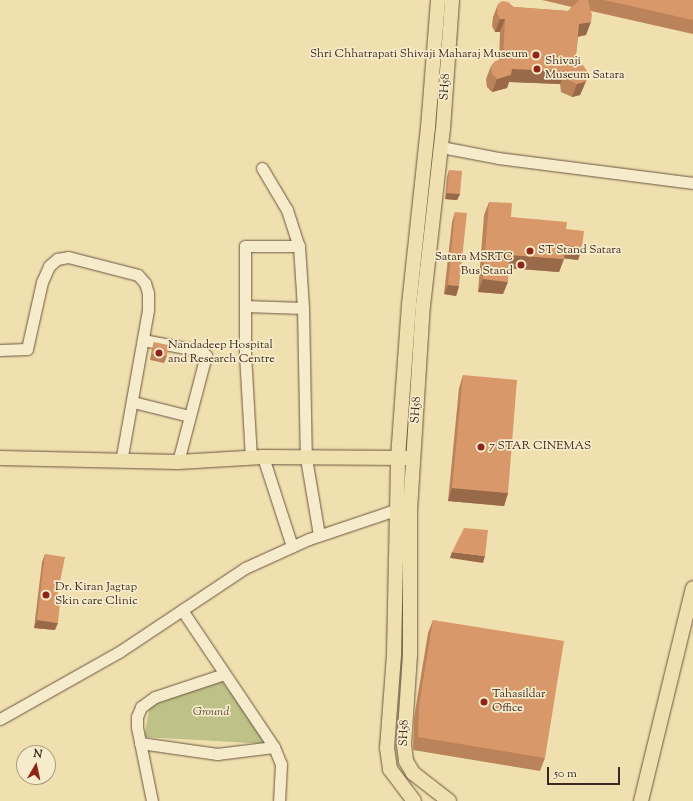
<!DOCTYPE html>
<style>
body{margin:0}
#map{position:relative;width:693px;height:801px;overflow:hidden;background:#f1e0af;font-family:"Sorts Mill Goudy",serif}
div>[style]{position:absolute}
.green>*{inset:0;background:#bec188}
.roads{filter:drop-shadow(0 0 1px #6b5542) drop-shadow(0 0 1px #6b5542)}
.minor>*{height:11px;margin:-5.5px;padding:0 5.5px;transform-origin:5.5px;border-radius:5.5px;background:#f6ebcb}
.major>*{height:14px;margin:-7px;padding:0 7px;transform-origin:7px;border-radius:7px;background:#f1e0af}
.wall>*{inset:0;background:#bb835a}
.shaded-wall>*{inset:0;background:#986a4a}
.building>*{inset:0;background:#d99869}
.dots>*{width:11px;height:11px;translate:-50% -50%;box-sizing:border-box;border:2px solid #f6ebcb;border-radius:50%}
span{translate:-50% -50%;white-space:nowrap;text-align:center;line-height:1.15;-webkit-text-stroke:3.5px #f6ebcb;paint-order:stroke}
.poi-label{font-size:12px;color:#3e271e}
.right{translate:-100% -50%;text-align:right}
.left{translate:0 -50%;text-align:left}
.street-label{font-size:12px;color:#3e271e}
.park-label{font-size:12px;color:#5e4e38;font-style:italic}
.north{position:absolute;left:16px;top:745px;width:40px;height:40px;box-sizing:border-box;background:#f6ebcb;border:1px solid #ac9d86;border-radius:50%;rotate:9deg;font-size:11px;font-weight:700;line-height:16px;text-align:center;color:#3e271e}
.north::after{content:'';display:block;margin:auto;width:14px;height:18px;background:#8f2418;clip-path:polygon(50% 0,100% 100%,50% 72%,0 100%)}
.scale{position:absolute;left:547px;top:767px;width:73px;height:18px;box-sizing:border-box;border:2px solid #3e271e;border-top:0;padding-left:5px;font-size:12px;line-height:14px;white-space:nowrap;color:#3e271e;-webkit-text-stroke:3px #f6ebcb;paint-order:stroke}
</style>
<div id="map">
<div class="green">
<i style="clip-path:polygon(221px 680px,269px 744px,144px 737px,150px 706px)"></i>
</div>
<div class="roads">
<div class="minor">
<i style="left:441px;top:147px;width:58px;rotate:10.9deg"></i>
<i style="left:498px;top:158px;width:197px;rotate:7.3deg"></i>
<i style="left:262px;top:168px;width:49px;rotate:59.2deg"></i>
<i style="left:287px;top:210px;width:38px;rotate:72deg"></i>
<i style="left:299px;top:246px;width:62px;rotate:86.3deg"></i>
<i style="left:303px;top:308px;width:150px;rotate:88.9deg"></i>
<i style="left:306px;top:458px;width:78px;rotate:80.4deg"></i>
<i style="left:245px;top:306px;width:58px;rotate:2deg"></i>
<i style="left:143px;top:340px;width:59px;rotate:10.7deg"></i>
<i style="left:201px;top:351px;width:6px;rotate:39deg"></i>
<i style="left:206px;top:355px;width:111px;rotate:104.7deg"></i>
<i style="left:0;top:350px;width:27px;rotate:-2deg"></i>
<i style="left:27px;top:349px;width:69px;rotate:-77.4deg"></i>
<i style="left:42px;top:282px;width:17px;rotate:-66deg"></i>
<i style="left:49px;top:266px;width:11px;rotate:-41deg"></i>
<i style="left:57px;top:259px;width:11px;rotate:-10deg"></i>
<i style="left:68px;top:257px;width:72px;rotate:14.4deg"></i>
<i style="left:138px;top:275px;width:11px;rotate:49deg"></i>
<i style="left:145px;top:283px;width:10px;rotate:73deg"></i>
<i style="left:148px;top:293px;width:17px;rotate:90deg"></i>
<i style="left:148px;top:310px;width:153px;rotate:100.1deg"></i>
<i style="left:133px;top:402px;width:58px;rotate:14deg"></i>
<i style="left:263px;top:457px;width:94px;rotate:72deg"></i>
<i style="left:251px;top:458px;width:103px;rotate:-93.3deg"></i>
<i style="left:245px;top:355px;width:109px;rotate:-90deg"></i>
<i style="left:245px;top:246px;width:54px"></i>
<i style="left:182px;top:610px;width:165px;rotate:56.1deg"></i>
<i style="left:274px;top:747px;width:18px;rotate:68deg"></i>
<i style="left:281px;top:764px;width:37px;rotate:93deg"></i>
<i style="left:0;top:719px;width:137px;rotate:-29.4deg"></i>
<i style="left:119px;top:652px;width:151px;rotate:-33.7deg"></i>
<i style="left:245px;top:568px;width:70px;rotate:-24.4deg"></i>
<i style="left:309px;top:539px;width:91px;rotate:-18.6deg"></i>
<i style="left:395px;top:510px;width:9px"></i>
<i style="left:140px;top:743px;width:78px;rotate:8.1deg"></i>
<i style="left:217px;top:754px;width:57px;rotate:-7deg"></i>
<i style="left:152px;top:801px;width:76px;rotate:-101.5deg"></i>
<i style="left:137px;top:727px;width:10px;rotate:-90deg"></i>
<i style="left:137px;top:717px;width:11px;rotate:-68deg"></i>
<i style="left:141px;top:707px;width:17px;rotate:-36deg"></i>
<i style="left:155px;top:697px;width:73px;rotate:-18.4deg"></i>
</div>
<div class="major">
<i style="left:0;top:458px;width:178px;rotate:1.3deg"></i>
<i style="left:178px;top:462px;width:85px;rotate:-3.4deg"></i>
<i style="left:263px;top:457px;width:144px;rotate:0.4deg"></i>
<i style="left:414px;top:801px;width:40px;rotate:-127deg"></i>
<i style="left:390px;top:769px;width:21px;rotate:-98deg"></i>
<i style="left:387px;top:748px;width:94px;rotate:-85.7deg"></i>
<i style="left:394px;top:654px;width:196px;rotate:-88.8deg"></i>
<i style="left:398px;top:458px;width:153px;rotate:-85.9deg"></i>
<i style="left:409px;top:305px;width:178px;rotate:-83.9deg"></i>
<i style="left:428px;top:128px;width:128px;rotate:-85.5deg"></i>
<i style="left:449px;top:801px;width:46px;rotate:-142.1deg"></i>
<i style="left:413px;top:773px;width:14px;rotate:-120deg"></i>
<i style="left:406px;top:761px;width:16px;rotate:-97deg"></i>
<i style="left:404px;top:745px;width:90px;rotate:-86.2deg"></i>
<i style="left:410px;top:655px;width:145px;rotate:-90deg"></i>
<i style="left:410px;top:510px;width:204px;rotate:-86.4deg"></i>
<i style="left:423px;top:306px;width:178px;rotate:-83.6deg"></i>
<i style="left:443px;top:129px;width:129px;rotate:-86deg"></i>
<i style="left:641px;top:801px;width:219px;rotate:-76.3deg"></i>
</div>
</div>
<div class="wall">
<i style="clip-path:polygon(542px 0,693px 0,693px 34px,591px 11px,586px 35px,578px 37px,575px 63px,584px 86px,580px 95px,572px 97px,561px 92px,560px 84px,509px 82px,507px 88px,492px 92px,487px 87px,486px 79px,491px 66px,499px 60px,500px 32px,495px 32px,492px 26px,493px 17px,498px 4px,514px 7px,568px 11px,572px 7px)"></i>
<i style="clip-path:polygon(449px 170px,460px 194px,457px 200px,445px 199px,447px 177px)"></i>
<i style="clip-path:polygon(489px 202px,511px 217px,566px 229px,582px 247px,578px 260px,564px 258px,559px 272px,509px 268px,503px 294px,478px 292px,484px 215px)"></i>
<i style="clip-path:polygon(455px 212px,459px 286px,456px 296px,444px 294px,452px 222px)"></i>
<i style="clip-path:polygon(154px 342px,167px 356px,164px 363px,150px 360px,152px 349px)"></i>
<i style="clip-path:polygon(463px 375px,508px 493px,504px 506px,448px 501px,459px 388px)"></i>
<i style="clip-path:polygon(45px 554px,56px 602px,55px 630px,34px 628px,42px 562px)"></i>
<i style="clip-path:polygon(433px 620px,545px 758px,540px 771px,413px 750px,414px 718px,428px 633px)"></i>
</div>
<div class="shaded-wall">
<i style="clip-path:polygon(500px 19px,505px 19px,500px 32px,495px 32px)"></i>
<i style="clip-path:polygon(591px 22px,586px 35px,574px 37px,579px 24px)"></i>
<i style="clip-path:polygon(512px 69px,565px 71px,560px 84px,509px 82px,507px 88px,492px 92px,497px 79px)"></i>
<i style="clip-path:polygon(589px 74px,584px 86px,580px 95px,572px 97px,577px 84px)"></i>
<i style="clip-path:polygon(447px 193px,460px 194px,457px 200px,445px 199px)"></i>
<i style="clip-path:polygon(565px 245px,582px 247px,578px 260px,560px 258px)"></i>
<i style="clip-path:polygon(510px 255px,564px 259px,559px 272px,506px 268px)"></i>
<i style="clip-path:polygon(483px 279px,508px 282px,503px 294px,478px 292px)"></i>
<i style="clip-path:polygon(448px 285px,459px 286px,456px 296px,444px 294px)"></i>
<i style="clip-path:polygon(452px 488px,508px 493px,504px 506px,448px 501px)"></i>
<i style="clip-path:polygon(452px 552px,485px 556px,483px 563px,450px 558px)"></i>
<i style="clip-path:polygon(37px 620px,58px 623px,55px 630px,34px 628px)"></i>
</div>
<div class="building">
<i style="clip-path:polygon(579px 0,588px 0,592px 15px,591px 22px,579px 24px,575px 63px,583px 65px,589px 74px,585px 82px,577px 84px,566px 79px,565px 71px,512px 69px,511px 75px,497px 79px,492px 74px,491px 66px,495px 61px,503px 59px,505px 19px,500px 19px,497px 13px,498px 4px,502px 1px,508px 2px,514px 7px,568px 11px)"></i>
<i style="clip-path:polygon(604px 0,693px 0,693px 20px)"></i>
<i style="clip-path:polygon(449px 170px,462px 171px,460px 194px,447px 193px)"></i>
<i style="clip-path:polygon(489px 202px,512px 203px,511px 217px,567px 222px,566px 229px,584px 231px,582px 247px,565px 245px,564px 259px,510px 255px,508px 282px,483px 279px)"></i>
<i style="clip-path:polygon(455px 212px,467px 213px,459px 286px,448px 285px)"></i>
<i style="clip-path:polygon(154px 342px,168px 345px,167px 356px,152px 354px)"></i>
<i style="clip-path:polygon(463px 375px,517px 380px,508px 493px,452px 488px)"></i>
<i style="clip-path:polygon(464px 528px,488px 530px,485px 556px,452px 552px)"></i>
<i style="clip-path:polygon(45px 554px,65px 557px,56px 602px,60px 603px,58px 623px,37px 620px)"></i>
<i style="clip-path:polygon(433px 620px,564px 641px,545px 758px,418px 737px,419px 705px)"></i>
</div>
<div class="dots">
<i style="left:536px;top:55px;background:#8f2418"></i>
<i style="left:537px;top:69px;background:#8f2418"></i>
<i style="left:530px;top:251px;background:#8f2418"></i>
<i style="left:521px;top:265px;background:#8f2418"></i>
<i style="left:159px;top:353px;background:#8f2418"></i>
<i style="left:481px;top:447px;background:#8f2418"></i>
<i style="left:46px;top:595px;background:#8f2418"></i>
<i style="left:484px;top:702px;background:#8f2418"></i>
</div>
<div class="poi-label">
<span class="right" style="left:528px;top:55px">Shri Chhatrapati Shivaji Maharaj Museum</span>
<span class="left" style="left:545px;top:69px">Shivaji<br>Museum Satara</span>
<span class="left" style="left:538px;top:251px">ST Stand Satara</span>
<span class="right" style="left:513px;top:265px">Satara MSRTC<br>Bus Stand</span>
<span class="left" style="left:168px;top:353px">Nandadeep Hospital<br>and Research Centre</span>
<span class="left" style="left:489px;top:447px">7 STAR CINEMAS</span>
<span class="left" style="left:55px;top:595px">Dr. Kiran Jagtap<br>Skin care Clinic</span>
<span class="left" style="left:492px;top:702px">Tahasildar<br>Office</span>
</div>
<div class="street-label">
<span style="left:446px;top:87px;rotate:-86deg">SH58</span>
<span style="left:417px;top:410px;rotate:-86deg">SH58</span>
<span style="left:405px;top:733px;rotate:-88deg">SH58</span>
</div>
<div class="park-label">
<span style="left:211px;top:713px">Ground</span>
</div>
<div class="north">N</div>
<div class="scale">50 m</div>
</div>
